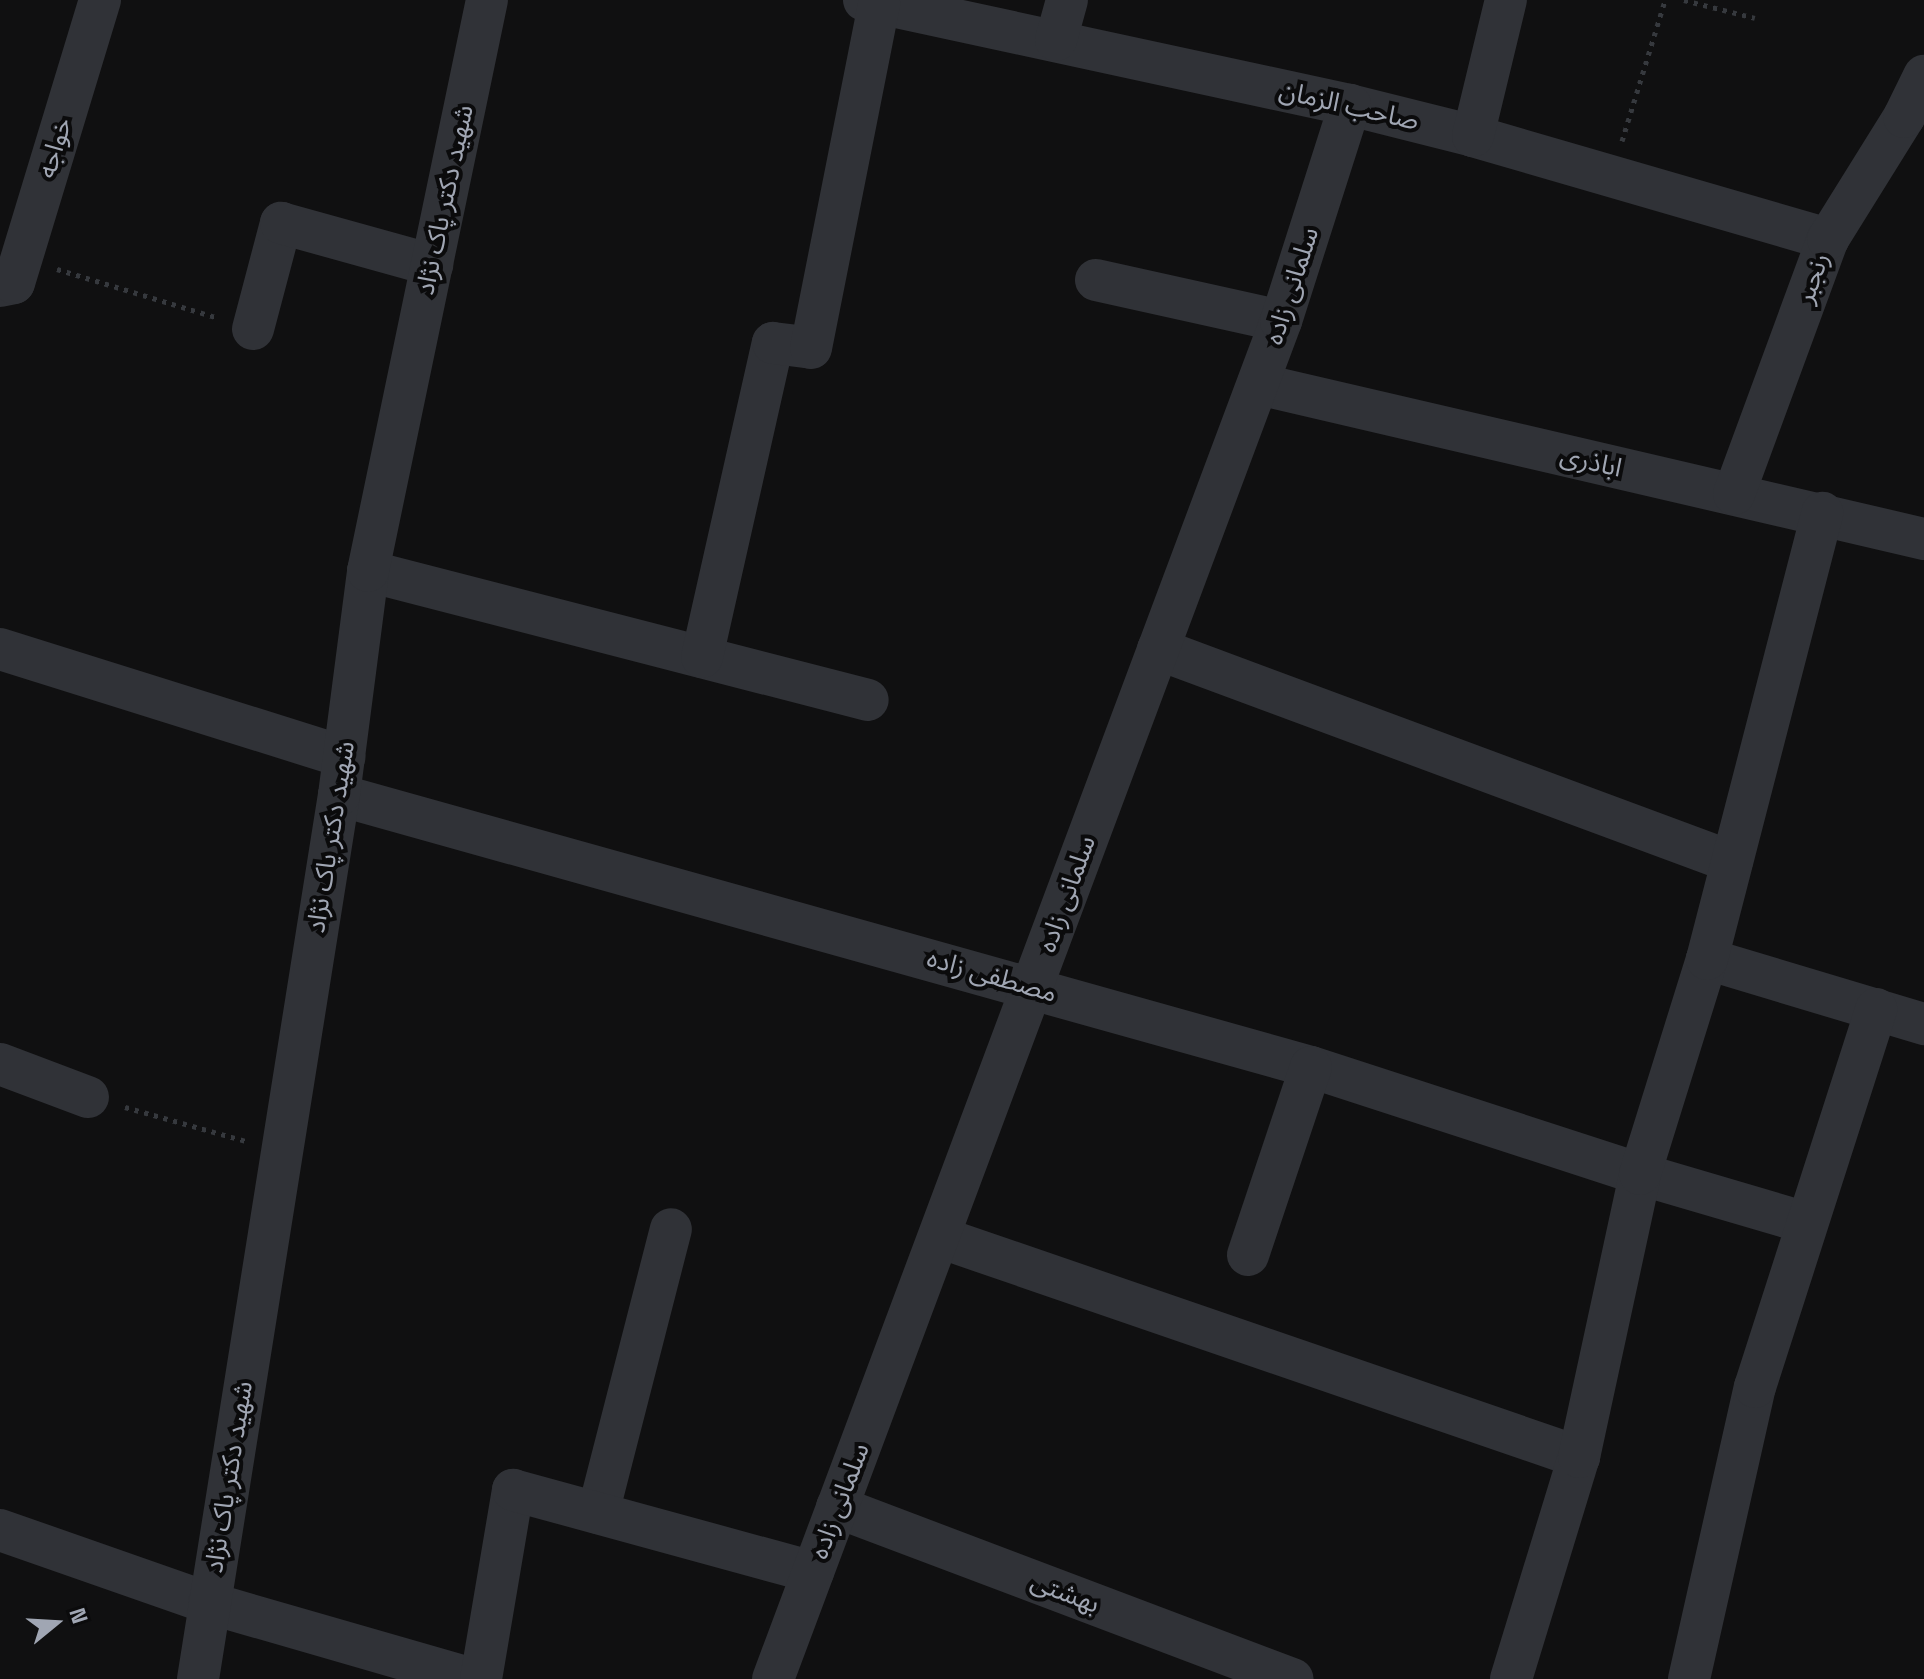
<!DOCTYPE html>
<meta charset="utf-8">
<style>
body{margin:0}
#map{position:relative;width:1924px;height:1679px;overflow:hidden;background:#101011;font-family:"Space Grotesk","Noto Sans Arabic",sans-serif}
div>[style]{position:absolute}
.path>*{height:5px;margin-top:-2.5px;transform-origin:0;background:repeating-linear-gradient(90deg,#36393e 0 4px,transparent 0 10px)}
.minor>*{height:42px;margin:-21px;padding:0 21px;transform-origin:21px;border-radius:21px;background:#303237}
span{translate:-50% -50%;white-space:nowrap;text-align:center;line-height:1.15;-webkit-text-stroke:8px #0b0b0c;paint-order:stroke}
.street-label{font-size:26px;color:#a0a6b3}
.north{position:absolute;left:16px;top:1583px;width:80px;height:80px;-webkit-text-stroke:6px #0b0b0c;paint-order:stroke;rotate:72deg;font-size:22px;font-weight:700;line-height:32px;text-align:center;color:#a0a6b3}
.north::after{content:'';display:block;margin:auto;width:28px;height:36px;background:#a0a6b3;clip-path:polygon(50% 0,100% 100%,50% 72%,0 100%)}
</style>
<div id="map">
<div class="path">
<i style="left:1684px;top:0;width:73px;rotate:14.2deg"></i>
<i style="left:1622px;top:141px;width:147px;rotate:-73deg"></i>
<i style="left:57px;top:269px;width:165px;rotate:16.9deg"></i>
<i style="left:125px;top:1107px;width:126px;rotate:15.7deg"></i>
</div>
<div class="minor">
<i style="left:864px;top:0;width:497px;rotate:12.2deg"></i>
<i style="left:1350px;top:105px;width:127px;rotate:14.1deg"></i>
<i style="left:1473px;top:136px;width:370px;rotate:16.2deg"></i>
<i style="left:1056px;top:40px;width:41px;rotate:-74.6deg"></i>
<i style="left:1473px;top:136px;width:140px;rotate:-76.4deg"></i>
<i style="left:1096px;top:280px;width:189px;rotate:12.5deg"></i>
<i style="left:0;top:286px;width:14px;rotate:-12deg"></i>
<i style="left:14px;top:283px;width:296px;rotate:-73.1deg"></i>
<i style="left:253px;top:329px;width:110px;rotate:-75.2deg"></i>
<i style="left:281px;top:223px;width:157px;rotate:15.5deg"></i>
<i style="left:1258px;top:384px;width:684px;rotate:13.1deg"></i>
<i style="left:1734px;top:494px;width:272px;rotate:-69.8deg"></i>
<i style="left:1828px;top:239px;width:144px;rotate:-58.1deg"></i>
<i style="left:1904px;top:117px;width:46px;rotate:-64deg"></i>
<i style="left:368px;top:571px;width:516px;rotate:14.47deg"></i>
<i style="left:0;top:649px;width:361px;rotate:17.4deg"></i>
<i style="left:1158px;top:649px;width:612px;rotate:20.36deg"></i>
<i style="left:702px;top:657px;width:322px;rotate:-77.3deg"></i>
<i style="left:773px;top:343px;width:38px;rotate:7deg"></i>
<i style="left:811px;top:348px;width:351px;rotate:-78.8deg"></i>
<i style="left:339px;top:795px;width:1009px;rotate:15.63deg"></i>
<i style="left:1311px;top:1067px;width:346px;rotate:18deg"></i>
<i style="left:1640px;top:1174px;width:173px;rotate:16.4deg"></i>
<i style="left:1707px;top:959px;width:227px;rotate:16.7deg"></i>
<i style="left:0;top:1064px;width:94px;rotate:20.6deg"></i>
<i style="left:939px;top:1237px;width:677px;rotate:18.97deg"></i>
<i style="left:1248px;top:1255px;width:198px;rotate:-71.5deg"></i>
<i style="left:837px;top:1507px;width:487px;rotate:20.7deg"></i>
<i style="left:598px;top:1513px;width:293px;rotate:-75.6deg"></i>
<i style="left:0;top:1530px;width:221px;rotate:19.3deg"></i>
<i style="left:209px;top:1603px;width:275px;rotate:16.1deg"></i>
<i style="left:198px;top:1679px;width:895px;rotate:-80.94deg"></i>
<i style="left:339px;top:795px;width:226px;rotate:-82.6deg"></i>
<i style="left:368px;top:571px;width:583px;rotate:-78.23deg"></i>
<i style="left:481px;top:1679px;width:192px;rotate:-80.4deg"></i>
<i style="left:513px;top:1490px;width:311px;rotate:15.3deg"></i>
<i style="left:773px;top:1679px;width:1450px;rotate:-69.49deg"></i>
<i style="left:1281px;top:321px;width:227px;rotate:-72.3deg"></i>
<i style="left:1511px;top:1679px;width:232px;rotate:-73deg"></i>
<i style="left:1579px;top:1457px;width:289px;rotate:-77.8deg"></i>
<i style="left:1640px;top:1174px;width:225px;rotate:-72.7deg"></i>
<i style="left:1707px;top:959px;width:461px;rotate:-75.5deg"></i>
<i style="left:1689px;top:1679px;width:299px;rotate:-77.3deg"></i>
<i style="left:1755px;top:1387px;width:397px;rotate:-72.2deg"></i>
</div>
<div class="street-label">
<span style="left:1349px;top:106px;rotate:13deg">صاحب الزمان</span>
<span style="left:55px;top:148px;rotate:-73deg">خواجه</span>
<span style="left:445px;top:200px;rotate:-78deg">شهید دکتر پاک نژاد</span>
<span style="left:1813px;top:278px;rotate:-70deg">رنجبر</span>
<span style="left:1292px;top:286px;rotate:-72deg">سلمانی زاده</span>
<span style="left:1591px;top:462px;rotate:13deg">اباذری</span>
<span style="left:331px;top:837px;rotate:-81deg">شهید دکتر پاک نژاد</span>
<span style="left:1067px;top:894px;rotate:-70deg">سلمانی زاده</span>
<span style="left:992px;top:976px;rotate:16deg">مصطفی زاده</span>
<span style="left:229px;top:1477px;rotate:-81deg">شهید دکتر پاک نژاد</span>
<span style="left:840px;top:1501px;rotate:-69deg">سلمانی زاده</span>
<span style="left:1065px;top:1593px;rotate:21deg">بهشتی</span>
</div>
<div class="north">N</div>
</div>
